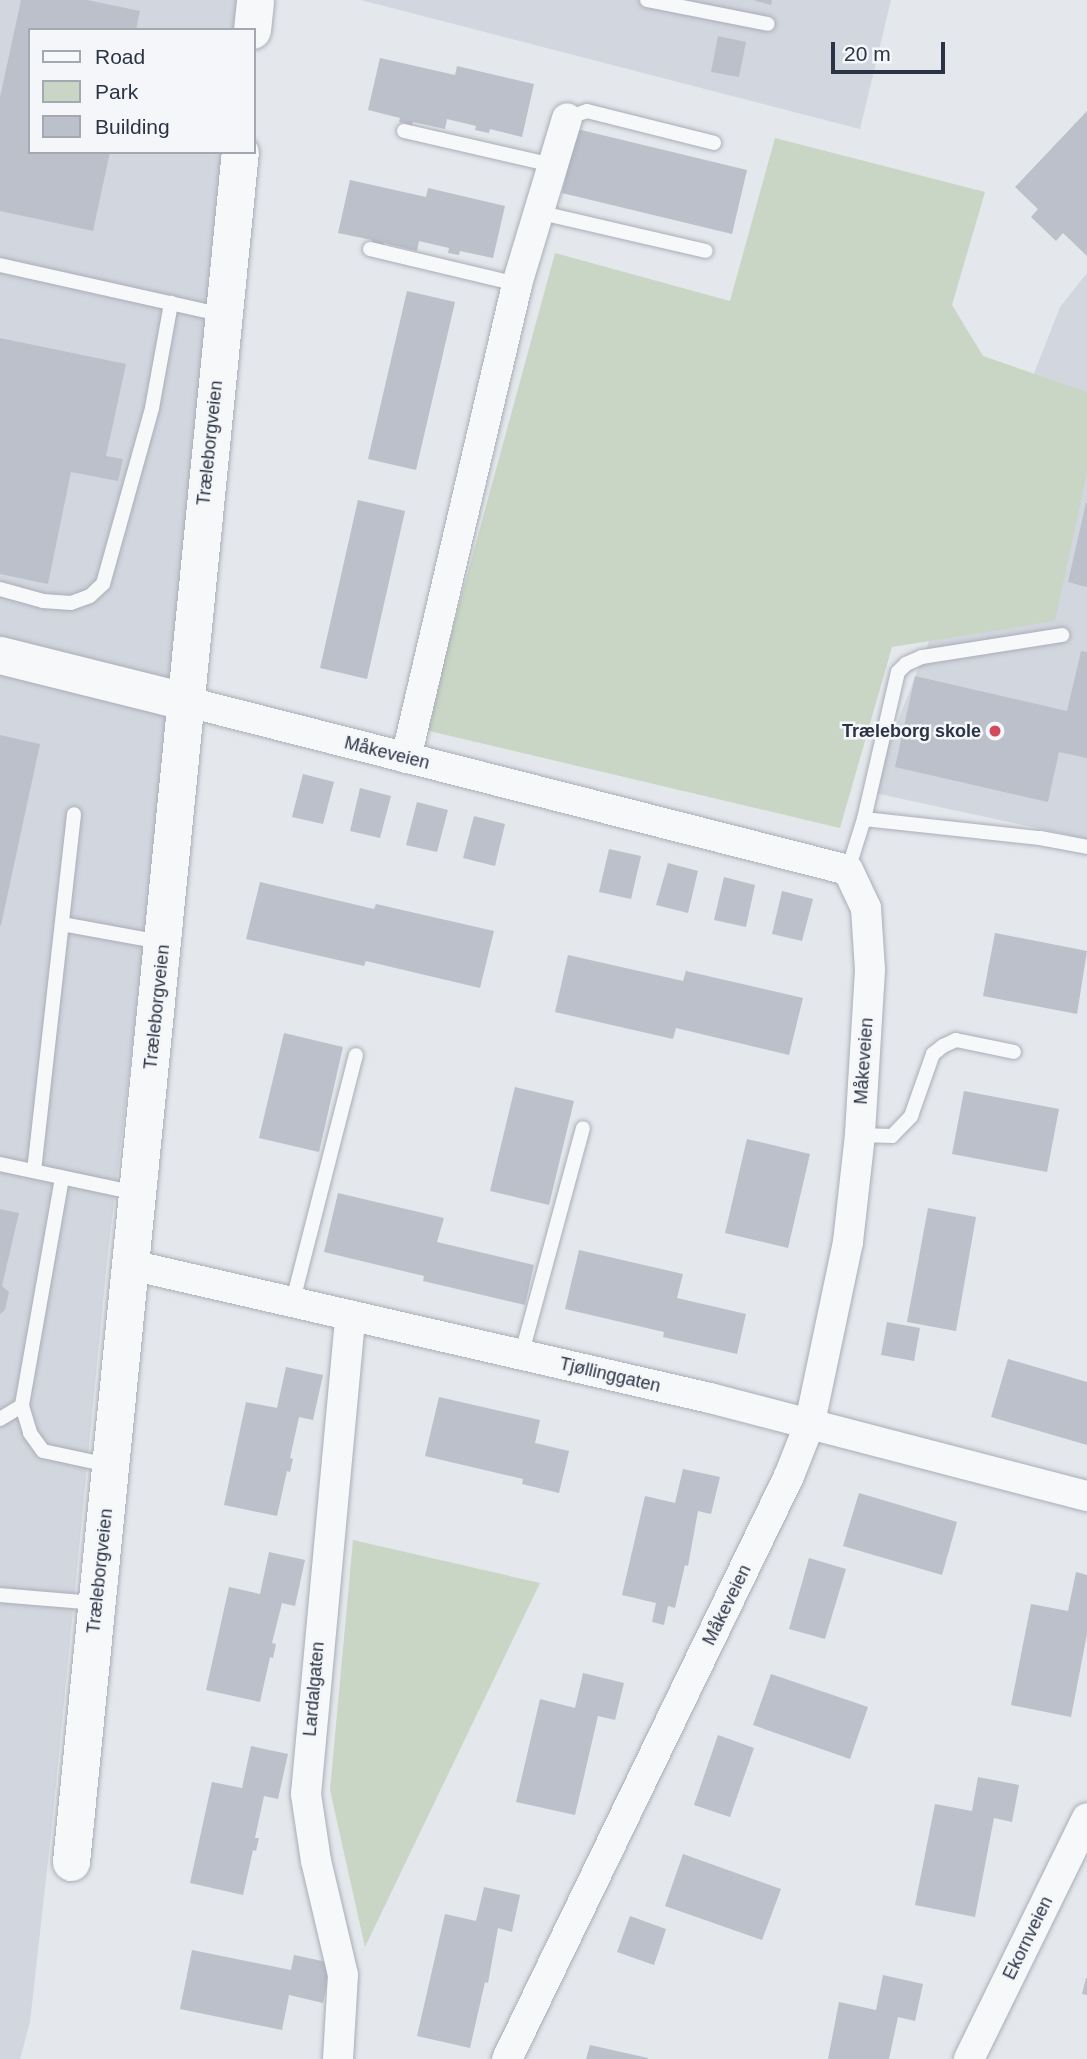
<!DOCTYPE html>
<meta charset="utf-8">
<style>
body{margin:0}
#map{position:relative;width:1087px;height:2059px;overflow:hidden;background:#e4e7ec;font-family:Arial,sans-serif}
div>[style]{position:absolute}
.built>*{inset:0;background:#d2d6de}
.green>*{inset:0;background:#c9d6c5}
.building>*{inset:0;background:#bbc0ca}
.roads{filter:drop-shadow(0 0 2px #a9aeb7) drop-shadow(0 0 2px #a9aeb7)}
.service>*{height:14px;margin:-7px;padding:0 7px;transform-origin:7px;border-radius:7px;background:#f7f8fa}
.minor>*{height:30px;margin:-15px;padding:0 15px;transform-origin:15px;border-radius:15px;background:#f7f8fa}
.tertiary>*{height:37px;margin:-18.5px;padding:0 18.5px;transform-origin:18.5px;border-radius:18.5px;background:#f7f8fa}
.dots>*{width:19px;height:19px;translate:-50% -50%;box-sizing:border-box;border:4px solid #f4f6f9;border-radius:50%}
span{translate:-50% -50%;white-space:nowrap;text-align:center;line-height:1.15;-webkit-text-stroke:5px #f4f6f9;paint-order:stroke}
.street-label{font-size:18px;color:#2b3445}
.poi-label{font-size:18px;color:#2b3445;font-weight:700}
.right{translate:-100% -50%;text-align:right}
.legend{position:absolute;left:28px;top:28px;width:228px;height:126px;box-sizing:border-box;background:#f4f6f9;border:2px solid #a4a8b1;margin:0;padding:9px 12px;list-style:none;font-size:21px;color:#2b3445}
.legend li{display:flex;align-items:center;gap:14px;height:35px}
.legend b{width:35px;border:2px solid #a4a8b1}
.scale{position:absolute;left:831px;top:42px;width:114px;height:32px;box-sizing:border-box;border:4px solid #2b3445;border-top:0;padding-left:9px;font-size:21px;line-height:24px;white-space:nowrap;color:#2b3445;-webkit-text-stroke:5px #f4f6f9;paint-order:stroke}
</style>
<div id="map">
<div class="built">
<i style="clip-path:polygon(0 0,247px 0,244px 30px,30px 30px,30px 152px,231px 152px,173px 701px,107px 1262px,52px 1825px,30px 2022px,20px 2059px,0 2059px)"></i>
<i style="clip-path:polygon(361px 0,891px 0,860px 129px)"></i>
<i style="clip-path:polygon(1087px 273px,1087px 839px,870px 792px,1060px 307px)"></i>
</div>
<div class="green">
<i style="clip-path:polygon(775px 138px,985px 192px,952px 305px,983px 356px,1087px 392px,1087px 473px,1055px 621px,892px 647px,840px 828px,425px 730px,555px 253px,730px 301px)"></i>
<i style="clip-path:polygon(353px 1540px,540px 1583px,365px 1947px,330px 1790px)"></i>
</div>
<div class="building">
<i style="clip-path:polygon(21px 0,87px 0,140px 11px,136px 30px,30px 30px,30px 152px,110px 152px,93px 231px,0 211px,0 97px)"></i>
<i style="clip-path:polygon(753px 0,772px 0,771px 5px)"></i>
<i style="clip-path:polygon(718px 36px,746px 42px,739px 77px,711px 72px)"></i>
<i style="clip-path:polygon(380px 58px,455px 75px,457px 66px,534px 84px,522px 137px,490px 129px,489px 133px,475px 130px,476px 126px,447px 119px,445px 129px,413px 122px,412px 125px,399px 122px,400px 118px,368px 110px)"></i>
<i style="clip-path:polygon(1087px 111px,1087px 256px,1063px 233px,1056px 241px,1031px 217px,1038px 209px,1015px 187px)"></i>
<i style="clip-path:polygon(577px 129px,747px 170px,732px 234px,562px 193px)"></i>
<i style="clip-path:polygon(350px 180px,426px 197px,428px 188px,505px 206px,493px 258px,460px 251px,459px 255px,448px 253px,449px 248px,419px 241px,417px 251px,384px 243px,383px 248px,371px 245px,372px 240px,338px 233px)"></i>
<i style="clip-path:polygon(407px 291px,455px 302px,416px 470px,368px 459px)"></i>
<i style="clip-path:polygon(0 338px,126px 364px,106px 456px,123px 459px,118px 481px,71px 472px,48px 584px,0 574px)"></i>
<i style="clip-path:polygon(358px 500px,405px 511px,367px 679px,320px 668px)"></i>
<i style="clip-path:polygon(1086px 503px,1087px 503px,1087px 587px,1068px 582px)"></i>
<i style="clip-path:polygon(1081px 651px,1087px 652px,1087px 758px,1059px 752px,1048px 802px,895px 767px,915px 676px,1067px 711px)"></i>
<i style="clip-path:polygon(0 735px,40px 744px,1px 925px,0 925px)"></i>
<i style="clip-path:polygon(303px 774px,334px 782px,323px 824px,292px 817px)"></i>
<i style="clip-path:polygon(360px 788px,391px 796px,380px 838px,350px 831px)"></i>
<i style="clip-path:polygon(417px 802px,448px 810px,437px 852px,406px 845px)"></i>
<i style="clip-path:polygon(474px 816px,505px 824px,495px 866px,463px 858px)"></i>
<i style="clip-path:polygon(609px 849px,641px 856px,631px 899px,599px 892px)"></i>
<i style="clip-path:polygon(668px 863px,698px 871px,688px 913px,656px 905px)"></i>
<i style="clip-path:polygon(724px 877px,755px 885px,746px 927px,714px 920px)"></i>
<i style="clip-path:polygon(260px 882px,374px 909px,376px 904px,494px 931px,480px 988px,366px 961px,364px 966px,246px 939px)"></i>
<i style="clip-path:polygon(782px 891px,813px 899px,802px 941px,772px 934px)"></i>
<i style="clip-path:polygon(995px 933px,1087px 951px,1077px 1014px,983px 996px)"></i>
<i style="clip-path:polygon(568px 955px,683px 981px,686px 971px,803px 998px,789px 1055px,676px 1028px,673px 1039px,555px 1012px)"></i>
<i style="clip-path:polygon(284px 1033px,343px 1047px,319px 1152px,259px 1138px)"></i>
<i style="clip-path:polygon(515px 1087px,574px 1101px,549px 1205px,490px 1191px)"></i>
<i style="clip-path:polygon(964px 1091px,1059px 1109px,1047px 1172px,952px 1154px)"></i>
<i style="clip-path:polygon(747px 1139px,810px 1154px,788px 1248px,725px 1233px)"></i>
<i style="clip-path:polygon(338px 1193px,444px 1218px,437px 1242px,534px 1265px,525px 1305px,423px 1281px,424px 1276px,324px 1252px)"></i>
<i style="clip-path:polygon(928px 1208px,976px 1217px,956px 1331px,907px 1322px)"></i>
<i style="clip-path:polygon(0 1209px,19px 1213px,2px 1286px,9px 1292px,5px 1310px,0 1314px)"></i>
<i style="clip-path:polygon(579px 1250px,683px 1274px,677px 1298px,746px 1314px,737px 1354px,663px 1337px,664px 1332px,565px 1309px)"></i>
<i style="clip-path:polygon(887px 1322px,920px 1328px,914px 1361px,881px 1355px)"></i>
<i style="clip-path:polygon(1008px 1359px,1087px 1382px,1087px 1445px,991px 1417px)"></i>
<i style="clip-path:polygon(286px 1367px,323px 1375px,313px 1420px,299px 1417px,290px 1458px,293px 1459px,290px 1472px,287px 1471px,277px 1516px,224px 1505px,246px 1402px,277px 1408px)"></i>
<i style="clip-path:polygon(439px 1397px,540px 1420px,535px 1443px,569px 1451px,559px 1493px,522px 1484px,523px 1479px,425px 1456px)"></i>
<i style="clip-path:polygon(683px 1469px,720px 1477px,711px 1514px,698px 1511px,688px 1566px,685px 1565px,675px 1608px,668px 1606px,664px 1625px,652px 1622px,656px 1603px,622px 1595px,645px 1496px,675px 1503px)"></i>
<i style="clip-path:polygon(859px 1493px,957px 1522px,942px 1575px,843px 1546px)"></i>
<i style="clip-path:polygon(269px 1552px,305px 1560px,295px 1606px,282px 1603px,272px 1643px,276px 1644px,273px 1658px,270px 1657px,260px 1702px,206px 1690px,229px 1587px,260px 1594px)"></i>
<i style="clip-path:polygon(809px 1558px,846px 1569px,825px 1639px,789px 1629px)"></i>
<i style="clip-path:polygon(1076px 1572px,1087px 1575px,1087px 1634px,1071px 1717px,1011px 1705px,1031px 1604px,1068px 1611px)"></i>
<i style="clip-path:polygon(583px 1673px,624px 1683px,615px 1720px,598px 1716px,575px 1815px,516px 1802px,540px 1699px,575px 1708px)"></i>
<i style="clip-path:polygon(771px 1674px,868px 1707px,850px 1759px,753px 1725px)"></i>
<i style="clip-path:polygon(718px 1735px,754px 1748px,730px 1817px,694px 1805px)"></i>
<i style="clip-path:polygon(251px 1746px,288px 1754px,278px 1799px,264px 1796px,255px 1838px,259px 1838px,256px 1851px,253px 1850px,243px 1895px,190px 1883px,212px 1782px,242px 1788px)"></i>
<i style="clip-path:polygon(978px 1777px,1019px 1785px,1012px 1822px,994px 1818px,975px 1917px,915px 1905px,935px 1804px,972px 1811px)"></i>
<i style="clip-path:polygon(683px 1854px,781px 1889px,762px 1940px,665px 1906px)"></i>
<i style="clip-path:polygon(484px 1887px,520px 1895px,512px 1932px,498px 1928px,488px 1983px,485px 1982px,470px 2048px,417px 2036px,445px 1914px,476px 1921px)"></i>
<i style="clip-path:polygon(630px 1916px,666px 1929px,654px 1965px,617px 1952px)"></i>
<i style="clip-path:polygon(192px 1950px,291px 1970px,294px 1955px,331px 1963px,323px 2003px,289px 1995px,282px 2030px,180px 2009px)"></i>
<i style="clip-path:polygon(883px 1975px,923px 1984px,915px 2021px,898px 2017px,889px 2059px,828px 2059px,839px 2002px,876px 2010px)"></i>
<i style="clip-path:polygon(1086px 1978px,1087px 1978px,1087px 1995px,1082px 1994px)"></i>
<i style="clip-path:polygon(590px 2045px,648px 2058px,648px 2059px,586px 2059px)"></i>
</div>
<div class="roads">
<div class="service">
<i style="left:647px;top:0;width:123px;rotate:11.2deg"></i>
<i style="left:567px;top:118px;width:21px;rotate:-19deg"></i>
<i style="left:587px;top:111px;width:131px;rotate:14.1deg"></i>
<i style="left:404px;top:131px;width:153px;rotate:12.9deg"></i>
<i style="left:537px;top:212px;width:173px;rotate:13deg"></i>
<i style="left:370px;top:249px;width:151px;rotate:13.4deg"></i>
<i style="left:0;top:265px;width:229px;rotate:12.6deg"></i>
<i style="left:0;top:589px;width:45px;rotate:15.6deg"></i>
<i style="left:43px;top:601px;width:28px;rotate:4deg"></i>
<i style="left:71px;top:603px;width:20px;rotate:-20deg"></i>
<i style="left:90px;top:596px;width:18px;rotate:-43deg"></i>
<i style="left:103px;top:584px;width:183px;rotate:-74.4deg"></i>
<i style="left:152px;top:408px;width:107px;rotate:-79.7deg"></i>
<i style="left:864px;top:819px;width:177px;rotate:6.2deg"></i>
<i style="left:1040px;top:838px;width:48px;rotate:10.8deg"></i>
<i style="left:848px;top:870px;width:53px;rotate:-72.6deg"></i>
<i style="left:864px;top:819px;width:151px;rotate:-77deg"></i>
<i style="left:898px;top:672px;width:11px;rotate:-45deg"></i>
<i style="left:906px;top:664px;width:17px;rotate:-24deg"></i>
<i style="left:922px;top:657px;width:142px;rotate:-8.9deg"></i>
<i style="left:62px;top:924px;width:101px;rotate:10.3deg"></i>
<i style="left:860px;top:1135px;width:32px;rotate:2deg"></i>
<i style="left:892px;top:1136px;width:28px;rotate:-46deg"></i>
<i style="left:911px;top:1116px;width:66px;rotate:-70.5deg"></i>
<i style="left:933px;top:1054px;width:13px;rotate:-39deg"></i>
<i style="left:943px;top:1046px;width:14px;rotate:-25deg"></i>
<i style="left:956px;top:1040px;width:59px;rotate:11.7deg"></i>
<i style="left:0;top:1164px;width:139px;rotate:12deg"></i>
<i style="left:34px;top:1171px;width:359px;rotate:-83.6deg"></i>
<i style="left:62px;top:1178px;width:231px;rotate:100deg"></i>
<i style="left:22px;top:1406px;width:28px;rotate:73deg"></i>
<i style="left:30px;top:1433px;width:22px;rotate:54deg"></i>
<i style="left:43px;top:1451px;width:66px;rotate:12.2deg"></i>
<i style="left:292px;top:1304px;width:257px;rotate:-75.6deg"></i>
<i style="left:521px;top:1356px;width:236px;rotate:-74.8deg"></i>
<i style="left:0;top:1419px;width:26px;rotate:-31deg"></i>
<i style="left:0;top:1595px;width:96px;rotate:4.8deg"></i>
</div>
<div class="minor">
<i style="left:184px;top:701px;width:685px;rotate:14.28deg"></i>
<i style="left:848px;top:870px;width:42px;rotate:64.7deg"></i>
<i style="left:866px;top:908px;width:62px;rotate:86.3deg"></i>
<i style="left:870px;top:970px;width:165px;rotate:93.5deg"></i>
<i style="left:860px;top:1135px;width:108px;rotate:96.4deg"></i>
<i style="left:848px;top:1242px;width:185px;rotate:101.9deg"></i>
<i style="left:810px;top:1423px;width:57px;rotate:111.6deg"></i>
<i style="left:789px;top:1476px;width:648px;rotate:115.81deg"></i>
<i style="left:406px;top:758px;width:487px;rotate:-76.8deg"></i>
<i style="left:517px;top:284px;width:173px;rotate:-73.2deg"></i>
<i style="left:131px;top:1265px;width:594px;rotate:12.94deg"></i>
<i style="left:710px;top:1398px;width:390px;rotate:14.6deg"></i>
<i style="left:338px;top:2059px;width:84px;rotate:-86.6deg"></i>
<i style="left:343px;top:1975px;width:117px;rotate:-103.3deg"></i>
<i style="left:316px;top:1861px;width:68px;rotate:-98.5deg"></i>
<i style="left:306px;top:1794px;width:479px;rotate:-84.7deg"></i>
<i style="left:969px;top:2059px;width:268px;rotate:-63.9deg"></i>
</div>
<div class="tertiary">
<i style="left:252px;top:30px;width:30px;rotate:-84deg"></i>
<i style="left:0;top:655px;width:190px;rotate:14deg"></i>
<i style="left:71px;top:1862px;width:1718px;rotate:-84.36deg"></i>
</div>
</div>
<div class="dots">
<i style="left:995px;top:731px;background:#d1495b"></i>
</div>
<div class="street-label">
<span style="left:210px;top:443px;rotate:-84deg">Træleborgveien</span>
<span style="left:387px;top:753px;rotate:14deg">Måkeveien</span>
<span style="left:157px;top:1007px;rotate:-84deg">Træleborgveien</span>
<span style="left:864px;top:1061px;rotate:-86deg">Måkeveien</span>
<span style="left:610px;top:1375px;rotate:13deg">Tjøllinggaten</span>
<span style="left:100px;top:1571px;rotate:-84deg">Træleborgveien</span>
<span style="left:727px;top:1605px;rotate:-64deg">Måkeveien</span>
<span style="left:314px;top:1689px;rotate:-85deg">Lardalgaten</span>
<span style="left:1028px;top:1938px;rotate:-64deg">Ekornveien</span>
</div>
<div class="poi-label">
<span class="right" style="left:981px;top:731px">Træleborg skole</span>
</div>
<ul class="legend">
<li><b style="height:9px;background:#f7f8fa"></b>Road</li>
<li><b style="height:19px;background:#c9d6c5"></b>Park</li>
<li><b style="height:19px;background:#bbc0ca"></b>Building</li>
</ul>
<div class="scale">20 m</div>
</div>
